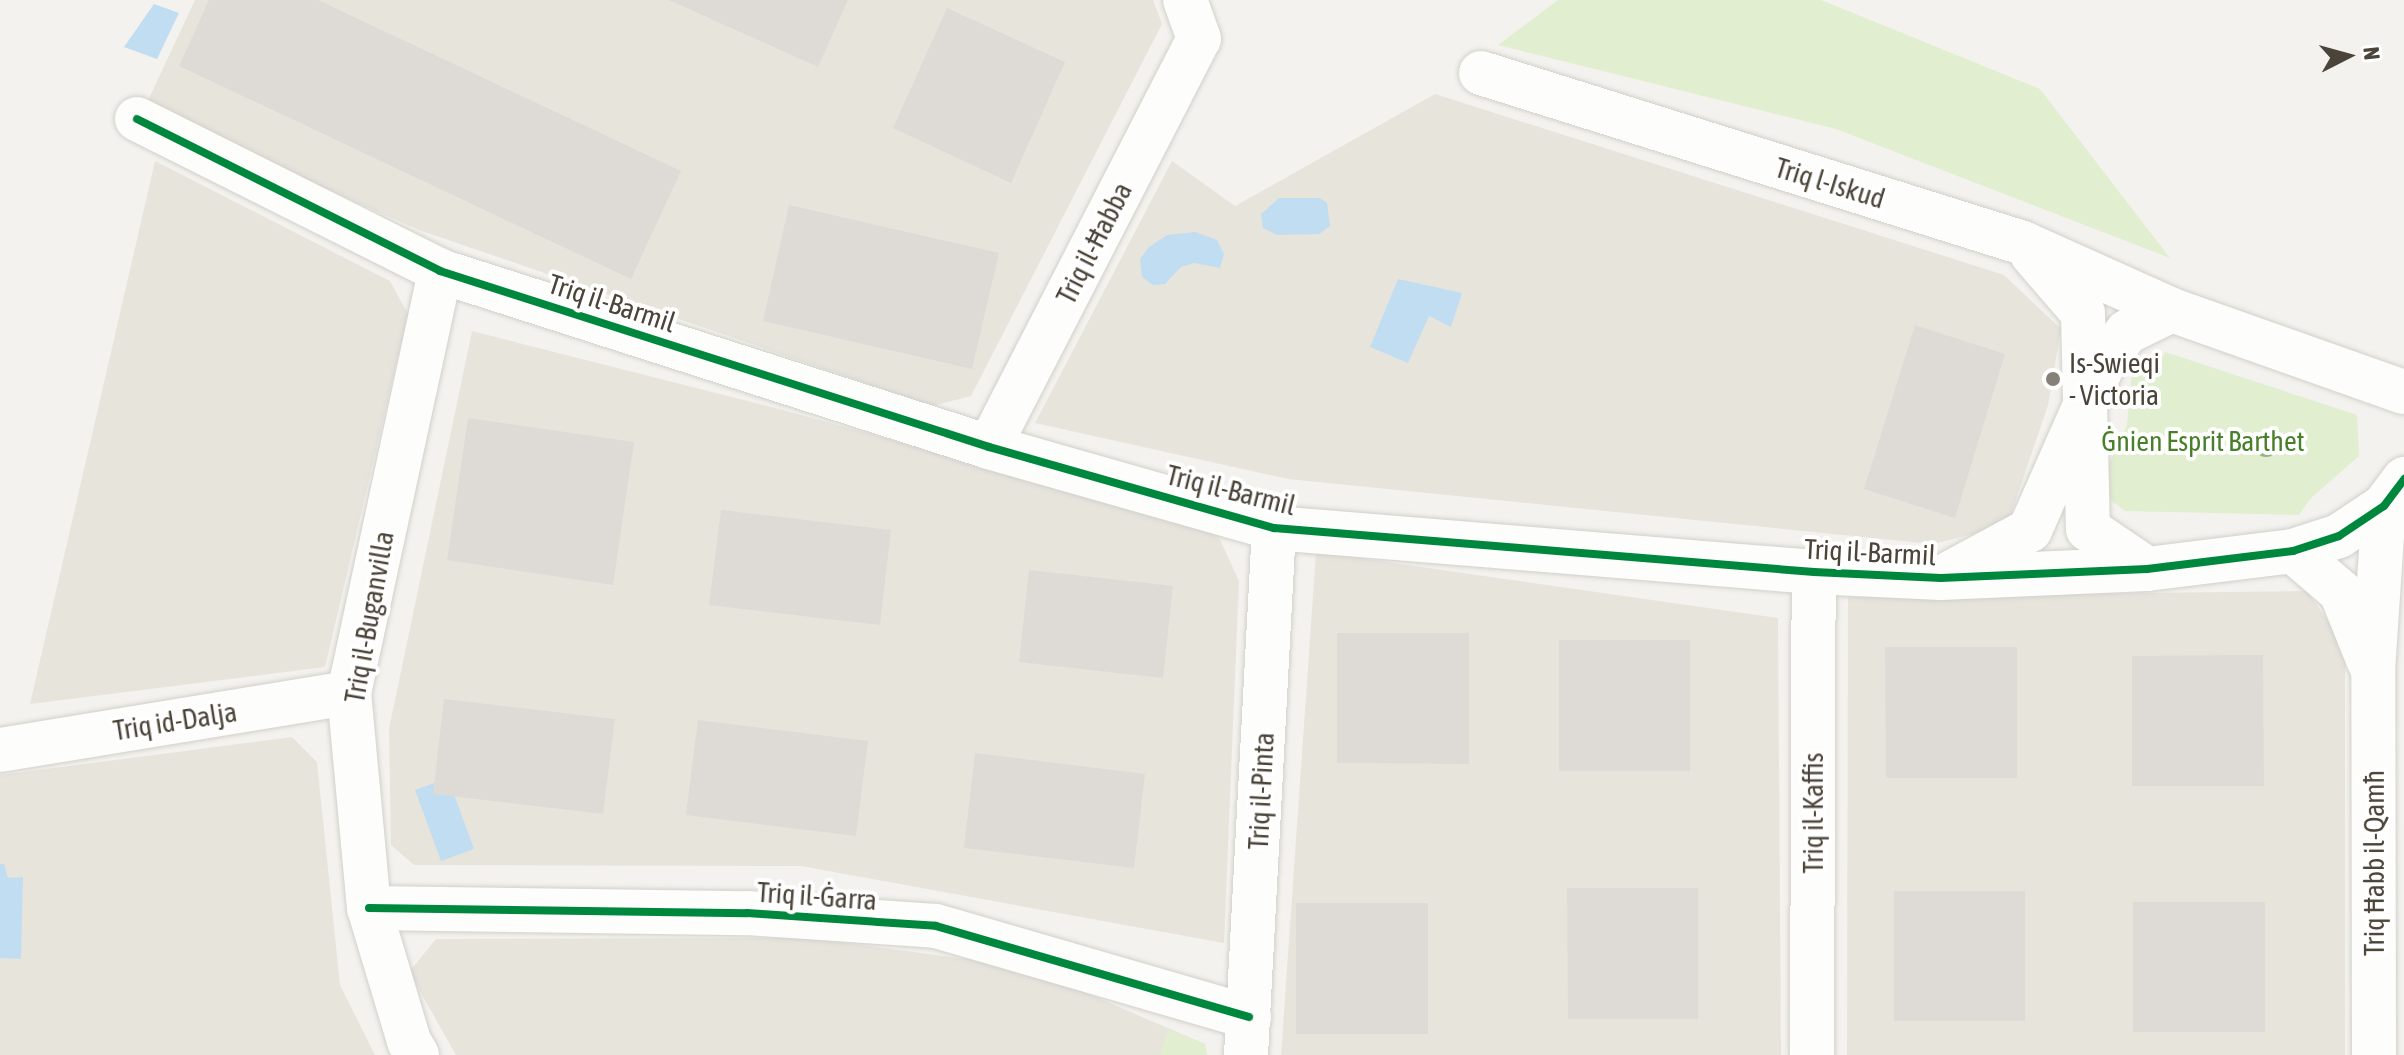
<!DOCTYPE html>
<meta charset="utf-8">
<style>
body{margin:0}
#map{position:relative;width:2404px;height:1055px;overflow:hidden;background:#f4f2ee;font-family:"Asap Condensed",sans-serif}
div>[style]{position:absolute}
.residential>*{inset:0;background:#e7e4dc}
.green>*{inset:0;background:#e1eecf}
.water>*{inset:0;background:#c0ddf1}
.building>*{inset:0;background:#dedbd6}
.roads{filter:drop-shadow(0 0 2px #d2d0cb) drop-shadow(0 0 2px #d2d0cb)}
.street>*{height:44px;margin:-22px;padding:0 22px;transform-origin:22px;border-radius:22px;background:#fdfdfc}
.cycleway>*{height:8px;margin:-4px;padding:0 4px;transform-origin:4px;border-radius:4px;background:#00873e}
.trees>*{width:24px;height:24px;margin:-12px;border-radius:50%;background:#96b382}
.dots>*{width:22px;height:22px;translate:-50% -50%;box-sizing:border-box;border:4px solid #fff;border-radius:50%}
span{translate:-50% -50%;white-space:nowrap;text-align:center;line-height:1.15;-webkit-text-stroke:8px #fff;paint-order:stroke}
.street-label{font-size:28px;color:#4b4439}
.poi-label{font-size:28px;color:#4b4439}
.left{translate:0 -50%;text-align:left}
.park-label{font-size:28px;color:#4a7f2a}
.north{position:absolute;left:2308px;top:16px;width:80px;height:80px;-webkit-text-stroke:6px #fff;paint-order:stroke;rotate:84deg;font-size:22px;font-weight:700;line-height:32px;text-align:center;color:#4b4439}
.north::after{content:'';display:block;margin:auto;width:28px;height:36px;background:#4b4439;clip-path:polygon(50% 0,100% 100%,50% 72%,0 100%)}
</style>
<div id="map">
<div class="residential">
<i style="clip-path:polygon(195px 0,1153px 0,1162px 24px,971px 396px,932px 406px,419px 230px,144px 109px)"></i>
<i style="clip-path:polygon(1435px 94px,2004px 275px,2061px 329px,2048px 405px,2007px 526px,1933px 544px,1288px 479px,1035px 423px,1172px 161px,1235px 206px)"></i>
<i style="clip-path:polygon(155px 161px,390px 281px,408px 314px,325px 667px,30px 704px)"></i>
<i style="clip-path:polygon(472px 331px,783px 410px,1215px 529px,1239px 581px,1224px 943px,801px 866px,414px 865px,391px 845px,389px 729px)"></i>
<i style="clip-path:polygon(1316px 552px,1778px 618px,1781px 1055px,1281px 1055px)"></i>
<i style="clip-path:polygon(2307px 591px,2345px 646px,2345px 1055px,1847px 1055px,1848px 597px)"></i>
<i style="clip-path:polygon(292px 737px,317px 762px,340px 985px,375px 1055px,0 1055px,0 775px)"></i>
<i style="clip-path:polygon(809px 938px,1026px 967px,1205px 1044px,1207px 1055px,456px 1055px,409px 972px,436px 939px)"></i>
</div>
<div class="green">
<i style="clip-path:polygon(1558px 0,1821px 0,2040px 89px,2170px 258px,1836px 129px,1498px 45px)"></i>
<i style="clip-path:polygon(2165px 352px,2357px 415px,2359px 456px,2310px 499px,2299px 515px,2125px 511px,2104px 495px,2106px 470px,2127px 425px,2133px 360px,2141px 355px,2160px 361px)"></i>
<i style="clip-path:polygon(1168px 1030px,1205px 1044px,1207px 1055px,1160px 1055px)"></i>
</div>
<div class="water">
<i style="clip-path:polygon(154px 4px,179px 13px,157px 59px,124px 47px)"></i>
<i style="clip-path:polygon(1279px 198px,1320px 198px,1327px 203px,1330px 226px,1319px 234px,1277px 235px,1263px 228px,1261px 214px)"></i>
<i style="clip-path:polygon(1195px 232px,1217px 240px,1224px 254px,1220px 268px,1194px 263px,1181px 267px,1165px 284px,1153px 285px,1142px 277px,1140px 259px,1148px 248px,1167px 235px)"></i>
<i style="clip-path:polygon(1398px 279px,1462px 293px,1451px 327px,1429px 316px,1408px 363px,1370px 347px)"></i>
<i style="clip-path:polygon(448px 778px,474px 849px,441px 861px,415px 790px)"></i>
<i style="clip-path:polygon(0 864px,4px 864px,8px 878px,23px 877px,21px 959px,0 958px)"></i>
</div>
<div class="building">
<i style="clip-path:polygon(209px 0,318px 0,681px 171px,631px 279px,179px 66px)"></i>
<i style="clip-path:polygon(669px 0,848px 0,818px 67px)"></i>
<i style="clip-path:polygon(947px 8px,1065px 62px,1011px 183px,893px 128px)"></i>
<i style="clip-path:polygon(789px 205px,999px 253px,972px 369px,763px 321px)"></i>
<i style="clip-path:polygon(1915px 325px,2005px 354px,1955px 518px,1864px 489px)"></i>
<i style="clip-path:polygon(468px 418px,634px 442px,613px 585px,447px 560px)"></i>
<i style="clip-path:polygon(721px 510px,891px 530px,880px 625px,709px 605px)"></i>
<i style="clip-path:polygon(1029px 570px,1173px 586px,1163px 678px,1019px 662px)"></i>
<i style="clip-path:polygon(1337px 633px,1469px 633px,1469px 764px,1337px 763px)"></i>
<i style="clip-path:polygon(1559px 640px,1690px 640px,1690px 771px,1559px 771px)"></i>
<i style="clip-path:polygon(1885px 647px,2017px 647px,2017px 778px,1886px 778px)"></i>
<i style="clip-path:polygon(2263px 655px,2264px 786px,2132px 786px,2132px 656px)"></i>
<i style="clip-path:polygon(444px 699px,615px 719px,603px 814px,433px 794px)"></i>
<i style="clip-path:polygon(698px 720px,868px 741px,856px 836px,686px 815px)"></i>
<i style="clip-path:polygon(975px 753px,1145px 774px,1134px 868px,964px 848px)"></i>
<i style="clip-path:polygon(1567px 888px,1698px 888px,1698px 1019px,1568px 1019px)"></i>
<i style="clip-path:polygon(1894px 891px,2025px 891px,2025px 1021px,1894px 1021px)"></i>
<i style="clip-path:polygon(2133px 902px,2265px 902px,2265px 1032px,2133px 1032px)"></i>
<i style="clip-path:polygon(1296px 903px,1428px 903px,1428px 1034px,1296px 1034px)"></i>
</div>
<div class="roads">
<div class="street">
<i style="left:1481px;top:73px;width:568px;rotate:17.41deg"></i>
<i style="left:2023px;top:243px;width:163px;rotate:24.2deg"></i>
<i style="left:137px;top:119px;width:339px;rotate:26.6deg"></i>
<i style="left:440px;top:271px;width:577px;rotate:17.77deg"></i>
<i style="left:989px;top:447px;width:296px;rotate:15.9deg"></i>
<i style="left:1274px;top:528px;width:542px;rotate:4.66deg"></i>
<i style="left:1814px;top:572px;width:127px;rotate:2.7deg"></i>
<i style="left:1941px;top:578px;width:206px;rotate:-2.5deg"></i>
<i style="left:2147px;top:569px;width:147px;rotate:-7deg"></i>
<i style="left:2293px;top:551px;width:48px;rotate:-18.1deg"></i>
<i style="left:2339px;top:536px;width:54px;rotate:-33.7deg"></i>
<i style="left:2384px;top:506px;width:34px;rotate:-53deg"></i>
<i style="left:2032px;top:254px;width:78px;rotate:49.2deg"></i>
<i style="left:2083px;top:313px;width:216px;rotate:88.7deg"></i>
<i style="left:2088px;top:529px;width:71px;rotate:34.1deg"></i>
<i style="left:989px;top:447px;width:459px;rotate:-62.8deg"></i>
<i style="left:1199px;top:39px;width:41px;rotate:-109.7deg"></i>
<i style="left:2293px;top:551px;width:63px;rotate:40.5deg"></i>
<i style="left:2341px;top:592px;width:75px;rotate:68.2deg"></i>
<i style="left:1950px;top:573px;width:91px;rotate:-28.3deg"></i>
<i style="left:2030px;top:530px;width:184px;rotate:-66.2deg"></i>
<i style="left:2104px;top:362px;width:38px;rotate:-53deg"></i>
<i style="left:2127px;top:332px;width:50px;rotate:-26.1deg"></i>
<i style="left:2172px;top:310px;width:246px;rotate:19.5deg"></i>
<i style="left:0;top:750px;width:354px;rotate:-9.3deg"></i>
<i style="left:369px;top:908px;width:378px;rotate:0.8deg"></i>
<i style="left:747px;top:913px;width:189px;rotate:3.9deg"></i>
<i style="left:936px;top:926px;width:326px;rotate:16.2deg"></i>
<i style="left:417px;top:1055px;width:16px;rotate:-120deg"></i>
<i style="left:409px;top:1041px;width:139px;rotate:-106.7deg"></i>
<i style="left:369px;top:908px;width:216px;rotate:-95.3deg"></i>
<i style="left:349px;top:693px;width:432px;rotate:-77.8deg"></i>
<i style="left:1246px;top:1055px;width:528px;rotate:-86.96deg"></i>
<i style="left:1812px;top:1055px;width:483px;rotate:-89.8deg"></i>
<i style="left:2374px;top:1055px;width:384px;rotate:-90.1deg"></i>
<i style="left:2373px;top:671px;width:165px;rotate:-86.2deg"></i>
</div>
</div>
<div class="cycleway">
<i style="left:137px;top:119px;width:339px;rotate:26.6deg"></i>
<i style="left:440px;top:271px;width:577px;rotate:17.77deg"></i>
<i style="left:989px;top:447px;width:296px;rotate:15.9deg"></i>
<i style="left:1274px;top:528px;width:542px;rotate:4.66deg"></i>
<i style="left:1814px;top:572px;width:127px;rotate:2.7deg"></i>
<i style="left:1941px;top:578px;width:206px;rotate:-2.5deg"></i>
<i style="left:2147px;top:569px;width:147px;rotate:-7deg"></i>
<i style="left:2293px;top:551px;width:48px;rotate:-18.1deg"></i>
<i style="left:2339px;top:536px;width:54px;rotate:-33.7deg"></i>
<i style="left:2384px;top:506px;width:34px;rotate:-53deg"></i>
<i style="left:369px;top:908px;width:378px;rotate:0.8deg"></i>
<i style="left:747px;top:913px;width:189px;rotate:3.9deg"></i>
<i style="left:936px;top:926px;width:326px;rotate:16.2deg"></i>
</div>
<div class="trees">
<i style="left:2266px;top:445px"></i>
</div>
<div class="dots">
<i style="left:2053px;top:379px;background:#868178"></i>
</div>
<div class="street-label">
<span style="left:1830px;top:183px;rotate:17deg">Triq l-Iskud</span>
<span style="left:1094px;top:243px;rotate:-63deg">Triq il-Ħabba</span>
<span style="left:612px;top:303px;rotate:18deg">Triq il-Barmil</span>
<span style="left:1231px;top:490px;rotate:14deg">Triq il-Barmil</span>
<span style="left:1870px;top:552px;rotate:3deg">Triq il-Barmil</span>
<span style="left:369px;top:617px;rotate:-80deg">Triq il-Buganvilla</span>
<span style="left:175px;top:721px;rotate:-9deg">Triq id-Dalja</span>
<span style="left:1261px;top:791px;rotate:-87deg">Triq il-Pinta</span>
<span style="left:1813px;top:813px;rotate:-90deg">Triq il-Kaffis</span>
<span style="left:2374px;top:863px;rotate:-90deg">Triq Ħabb il-Qamħ</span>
<span style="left:817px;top:896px;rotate:4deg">Triq il-Ġarra</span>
</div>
<div class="poi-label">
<span class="left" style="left:2069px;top:379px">Is-Swieqi<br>- Victoria</span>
</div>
<div class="park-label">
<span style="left:2203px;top:441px">Ġnien Esprit Barthet</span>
</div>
<div class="north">N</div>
</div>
